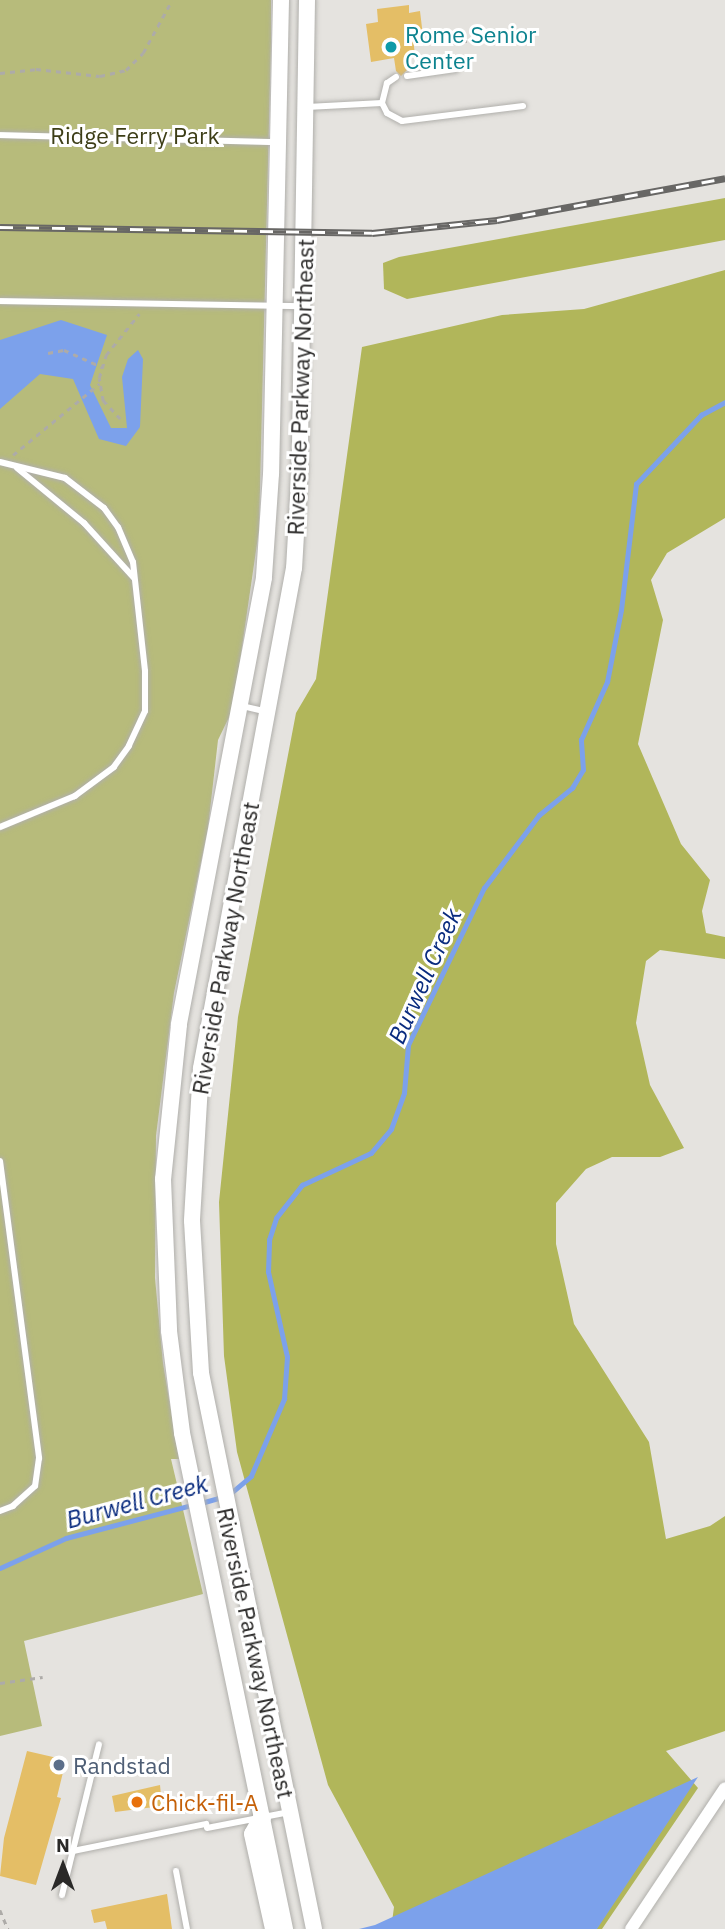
<!DOCTYPE html>
<style>
body{margin:0}
#map{position:relative;width:725px;height:1929px;overflow:hidden;background:#e5e3df;font-family:"IBM Plex Sans",sans-serif}
div>[style]{position:absolute}
.green>*{inset:0;background:#b7bb7b}
.forest>*{inset:0;background:#b1b65a}
.water>*{inset:0;background:#7ca1eb}
.stream>*{height:4.5px;margin:-2.25px;padding:0 2.25px;transform-origin:2.25px;border-radius:2.25px;background:#7ca1eb}
.building>*{inset:0;background:#e4be66}
.path>*{height:2.5px;margin-top:-1.25px;transform-origin:0;background:repeating-linear-gradient(90deg,#adaba8 0 5px,transparent 0 10px)}
.roads{filter:drop-shadow(0 0 2px #b0afab) drop-shadow(0 0 2px #b0afab)}
.service>*{height:6px;margin:-3px;padding:0 3px;transform-origin:3px;border-radius:3px;background:#fff}
.minor>*{height:12px;margin:-6px;padding:0 6px;transform-origin:6px;border-radius:6px;background:#fff}
.secondary>*{height:16px;margin:-8px;padding:0 8px;transform-origin:8px;border-radius:8px;background:#fff}
.primary>*{height:18px;margin:-9px;padding:0 9px;transform-origin:9px;border-radius:9px;background:#fff}
.rail>*{height:7px;margin-top:-3.5px;transform-origin:0;background:repeating-linear-gradient(90deg,#fff 0 13px,#686765 0 26px);box-sizing:border-box;border-block:2px solid #686765}
.dots>*{width:19px;height:19px;translate:-50% -50%;box-sizing:border-box;border:4px solid #fff;border-radius:50%}
span{translate:-50% -50%;white-space:nowrap;text-align:center;line-height:1.15;-webkit-text-stroke:6px #fff;paint-order:stroke}
.culture-label{font-size:23px;color:#0d838f}
.left{translate:0 -50%;text-align:left}
.park-label{font-size:23px;color:#3d3e17}
.street-label{font-size:23px;color:#2a2928}
.service-label{font-size:23px;color:#4e5e75}
.food-label{font-size:23px;color:#c56008}
.water-label{font-size:24px;color:#092b7e;font-style:italic}
.north{position:absolute;left:28px;top:1831px;width:70px;height:70px;-webkit-text-stroke:5px #fff;paint-order:stroke;rotate:0deg;font-size:19px;font-weight:700;line-height:28px;text-align:center;color:#2a2928}
.north::after{content:'';display:block;margin:auto;width:24px;height:32px;background:#2a2928;clip-path:polygon(50% 0,100% 100%,50% 72%,0 100%)}
</style>
<div id="map">
<div class="green">
<i style="clip-path:polygon(0 0,271px 0,271px 41px,259px 530px,233px 709px,218px 740px,208px 828px,174px 993px,156px 1136px,155px 1278px,163px 1363px,179px 1459px,171px 1459px,203px 1594px,24px 1641px,42px 1726px,0 1736px)"></i>
</div>
<div class="forest">
<i style="clip-path:polygon(725px 198px,725px 240px,407px 299px,384px 289px,383px 263px,399px 257px)"></i>
<i style="clip-path:polygon(725px 270px,725px 518px,667px 553px,651px 580px,663px 620px,638px 744px,681px 844px,710px 880px,702px 911px,706px 933px,725px 937px,725px 959px,660px 950px,646px 961px,636px 1023px,650px 1085px,684px 1148px,660px 1157px,612px 1157px,586px 1169px,556px 1203px,556px 1244px,574px 1324px,649px 1442px,666px 1539px,710px 1526px,725px 1516px,725px 1731px,666px 1751px,698px 1788px,602px 1929px,391px 1929px,394px 1907px,328px 1785px,237px 1452px,224px 1356px,219px 1202px,238px 1017px,296px 713px,316px 679px,362px 347px,502px 315px,584px 309px)"></i>
</div>
<div class="water">
<i style="clip-path:polygon(61px 320px,107px 335px,90px 385px,111px 428px,127px 428px,122px 377px,128px 359px,138px 350px,143px 359px,140px 427px,126px 446px,99px 439px,73px 379px,40px 374px,0 409px,0 340px)"></i>
<i style="clip-path:polygon(698px 1777px,597px 1929px,359px 1929px,375px 1925px)"></i>
</div>
<div class="stream">
<i style="left:231px;top:1493px;width:26px;rotate:-40deg"></i>
<i style="left:251px;top:1476px;width:84px;rotate:-66.8deg"></i>
<i style="left:284px;top:1399px;width:42px;rotate:-85.9deg"></i>
<i style="left:287px;top:1357px;width:87px;rotate:-102.6deg"></i>
<i style="left:268px;top:1272px;width:32px;rotate:-88deg"></i>
<i style="left:269px;top:1240px;width:23px;rotate:-72deg"></i>
<i style="left:276px;top:1218px;width:42px;rotate:-51.8deg"></i>
<i style="left:302px;top:1185px;width:76px;rotate:-24.9deg"></i>
<i style="left:371px;top:1153px;width:31px;rotate:-50deg"></i>
<i style="left:391px;top:1129px;width:38px;rotate:-70deg"></i>
<i style="left:404px;top:1093px;width:48px;rotate:-85.2deg"></i>
<i style="left:408px;top:1045px;width:174px;rotate:-64.2deg"></i>
<i style="left:484px;top:888px;width:91px;rotate:-53deg"></i>
<i style="left:539px;top:815px;width:43px;rotate:-39.3deg"></i>
<i style="left:572px;top:788px;width:21px;rotate:-59deg"></i>
<i style="left:583px;top:770px;width:30px;rotate:-94deg"></i>
<i style="left:581px;top:740px;width:64px;rotate:-65.9deg"></i>
<i style="left:607px;top:682px;width:73px;rotate:-79deg"></i>
<i style="left:621px;top:610px;width:127px;rotate:-83.2deg"></i>
<i style="left:636px;top:484px;width:95px;rotate:-46.7deg"></i>
<i style="left:701px;top:415px;width:27px;rotate:-28deg"></i>
<i style="left:201px;top:1503px;width:22px;rotate:-16deg"></i>
<i style="left:0;top:1568px;width:72px;rotate:-24.4deg"></i>
<i style="left:66px;top:1538px;width:130px;rotate:-14.7deg"></i>
</div>
<div class="building">
<i style="clip-path:polygon(409px 5px,409px 13px,420px 11px,423px 36px,413px 37px,415px 56px,405px 57px,407px 70px,401px 76px,396px 71px,394px 58px,371px 62px,366px 24px,378px 22px,377px 9px)"></i>
<i style="clip-path:polygon(27px 1751px,66px 1760px,57px 1797px,61px 1798px,36px 1885px,0 1876px,4px 1838px)"></i>
<i style="clip-path:polygon(160px 1785px,162px 1806px,115px 1812px,112px 1796px)"></i>
<i style="clip-path:polygon(167px 1894px,172px 1929px,107px 1929px,105px 1921px,94px 1923px,91px 1910px)"></i>
</div>
<div class="path">
<i style="left:452px;top:43px;width:62px;rotate:-8.4deg"></i>
<i style="left:0;top:73px;width:36px;rotate:-6deg"></i>
<i style="left:36px;top:69px;width:64px;rotate:6.2deg"></i>
<i style="left:100px;top:76px;width:27px;rotate:-13deg"></i>
<i style="left:126px;top:70px;width:24px;rotate:-45deg"></i>
<i style="left:143px;top:53px;width:60px;rotate:-61.3deg"></i>
<i style="left:48px;top:353px;width:16px;rotate:-11deg"></i>
<i style="left:64px;top:350px;width:42px;rotate:24.1deg"></i>
<i style="left:120px;top:419px;width:25px;rotate:-133deg"></i>
<i style="left:103px;top:401px;width:23px;rotate:-100deg"></i>
<i style="left:99px;top:378px;width:24px;rotate:-73deg"></i>
<i style="left:106px;top:355px;width:53px;rotate:-51.2deg"></i>
<i style="left:13px;top:455px;width:112px;rotate:-39.5deg"></i>
<i style="left:0;top:1683px;width:43px;rotate:-7.9deg"></i>
<i style="left:0;top:1910px;width:21px;rotate:67deg"></i>
</div>
<div class="roads">
<div class="service">
<i style="left:407px;top:76px;width:49px;rotate:-8.1deg"></i>
<i style="left:396px;top:77px;width:11px;rotate:146deg"></i>
<i style="left:387px;top:83px;width:21px;rotate:104deg"></i>
<i style="left:382px;top:103px;width:11px;rotate:63deg"></i>
<i style="left:387px;top:113px;width:17px;rotate:28deg"></i>
<i style="left:402px;top:121px;width:122px;rotate:-7.1deg"></i>
<i style="left:307px;top:107px;width:75px;rotate:-3.1deg"></i>
<i style="left:0;top:135px;width:276px;rotate:1.5deg"></i>
<i style="left:0;top:301px;width:301px;rotate:1deg"></i>
<i style="left:0;top:462px;width:67px;rotate:13.8deg"></i>
<i style="left:65px;top:478px;width:49px;rotate:37.6deg"></i>
<i style="left:104px;top:508px;width:24px;rotate:54deg"></i>
<i style="left:118px;top:527px;width:38px;rotate:67deg"></i>
<i style="left:133px;top:562px;width:110px;rotate:83.7deg"></i>
<i style="left:145px;top:671px;width:40px;rotate:90deg"></i>
<i style="left:145px;top:711px;width:38px;rotate:115deg"></i>
<i style="left:129px;top:746px;width:26px;rotate:126deg"></i>
<i style="left:114px;top:767px;width:49px;rotate:143.4deg"></i>
<i style="left:75px;top:796px;width:81px;rotate:157.5deg"></i>
<i style="left:17px;top:468px;width:87px;rotate:39.4deg"></i>
<i style="left:84px;top:523px;width:74px;rotate:47.7deg"></i>
<i style="left:242px;top:706px;width:26px;rotate:13deg"></i>
<i style="left:0;top:1161px;width:300px;rotate:82.5deg"></i>
<i style="left:39px;top:1458px;width:28px;rotate:98deg"></i>
<i style="left:35px;top:1486px;width:30px;rotate:138deg"></i>
<i style="left:13px;top:1506px;width:14px;rotate:159deg"></i>
<i style="left:207px;top:1828px;width:84px;rotate:-11deg"></i>
<i style="left:73px;top:1851px;width:136px;rotate:-11.5deg"></i>
<i style="left:176px;top:1871px;width:59px;rotate:79.3deg"></i>
<i style="left:62px;top:1895px;width:155px;rotate:-76.2deg"></i>
</div>
<div class="minor">
<i style="left:631px;top:1929px;width:169px;rotate:-56.3deg"></i>
</div>
<div class="secondary">
<i style="left:281px;top:0;width:474px;rotate:91.2deg"></i>
<i style="left:271px;top:474px;width:104px;rotate:93.9deg"></i>
<i style="left:264px;top:578px;width:455px;rotate:100.8deg"></i>
<i style="left:179px;top:1025px;width:155px;rotate:95.9deg"></i>
<i style="left:163px;top:1179px;width:152px;rotate:87.7deg"></i>
<i style="left:169px;top:1331px;width:103px;rotate:82.7deg"></i>
<i style="left:182px;top:1433px;width:507px;rotate:78.27deg"></i>
<i style="left:307px;top:0;width:465px;rotate:90.9deg"></i>
<i style="left:300px;top:465px;width:103px;rotate:93.3deg"></i>
<i style="left:294px;top:568px;width:509px;rotate:100.54deg"></i>
<i style="left:201px;top:1068px;width:153px;rotate:93.4deg"></i>
<i style="left:192px;top:1221px;width:152px;rotate:86.6deg"></i>
<i style="left:201px;top:1373px;width:567px;rotate:78.51deg"></i>
</div>
<div class="primary">
<i style="left:262px;top:1818px;width:18px;rotate:119deg"></i>
<i style="left:253px;top:1834px;width:97px;rotate:77.5deg"></i>
</div>
</div>
<div class="rail">
<i style="left:0;top:227px;width:372px;rotate:0.9deg"></i>
<i style="left:372px;top:233px;width:126px;rotate:-5.9deg"></i>
<i style="left:497px;top:220px;width:232px;rotate:-10.4deg"></i>
</div>
<div class="dots">
<i style="left:391px;top:47px;background:#0f9aa8"></i>
<i style="left:59px;top:1765px;background:#5c6f8a"></i>
<i style="left:137px;top:1802px;background:#e8710a"></i>
</div>
<div class="culture-label">
<span class="left" style="left:405px;top:47px">Rome Senior<br>Center</span>
</div>
<div class="park-label">
<span style="left:135px;top:135px">Ridge Ferry Park</span>
</div>
<div class="street-label">
<span style="left:300px;top:387px;rotate:-88deg">Riverside Parkway Northeast</span>
<span style="left:225px;top:948px;rotate:-80deg">Riverside Parkway Northeast</span>
<span style="left:256px;top:1653px;rotate:78deg">Riverside Parkway Northeast</span>
</div>
<div class="service-label">
<span class="left" style="left:73px;top:1765px">Randstad</span>
</div>
<div class="food-label">
<span class="left" style="left:151px;top:1802px">Chick-fil-A</span>
</div>
<div class="water-label">
<span style="left:425px;top:976px;rotate:-66deg">Burwell Creek</span>
<span style="left:137px;top:1502px;rotate:-15deg">Burwell Creek</span>
</div>
<div class="north">N</div>
</div>
